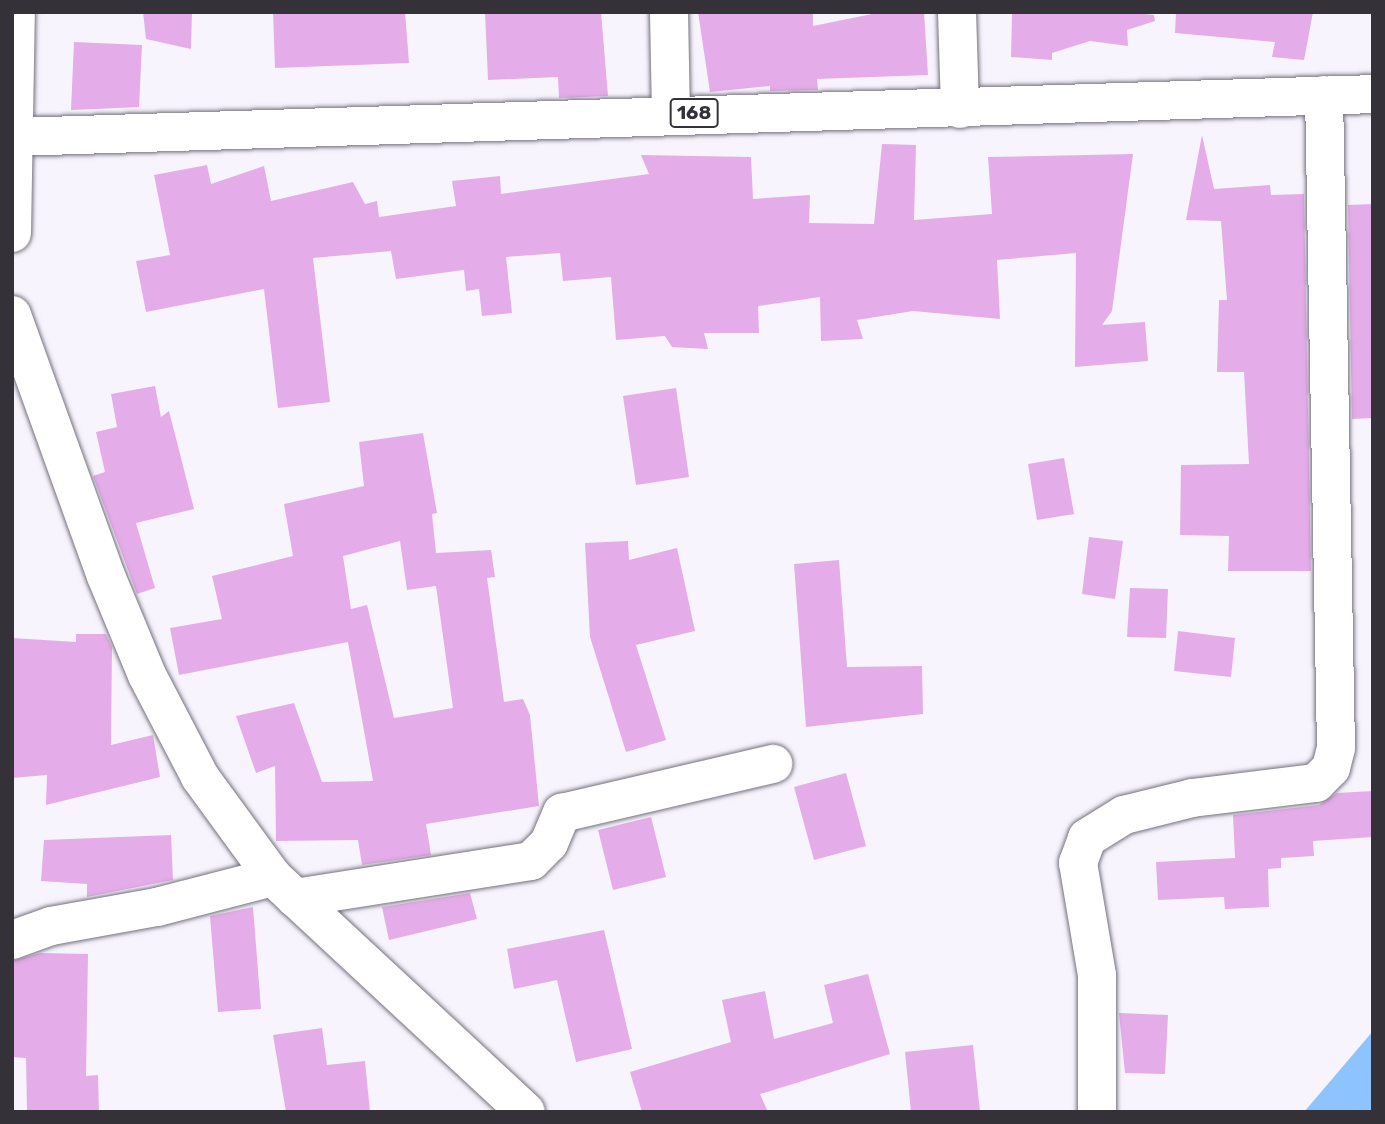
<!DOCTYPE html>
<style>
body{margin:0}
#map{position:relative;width:1385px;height:1124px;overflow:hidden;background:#f7f4fd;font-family:Rubik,sans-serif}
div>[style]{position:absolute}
.water>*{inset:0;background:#8dc3fe}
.building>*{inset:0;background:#e4ade9}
.roads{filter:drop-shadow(0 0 2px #75717e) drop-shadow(0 0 2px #75717e)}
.minor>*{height:38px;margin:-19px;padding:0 19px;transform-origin:19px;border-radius:19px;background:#fff}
.secondary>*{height:38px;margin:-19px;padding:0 19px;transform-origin:19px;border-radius:19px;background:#fff}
.primary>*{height:38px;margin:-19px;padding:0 19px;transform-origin:19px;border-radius:19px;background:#fff}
.trunk>*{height:38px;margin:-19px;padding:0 19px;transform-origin:19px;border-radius:19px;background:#fff}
span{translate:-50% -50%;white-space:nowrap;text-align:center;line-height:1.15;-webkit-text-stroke:6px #fff;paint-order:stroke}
.shield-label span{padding:2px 5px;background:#fff;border:2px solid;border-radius:5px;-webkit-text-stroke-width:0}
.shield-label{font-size:19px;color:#343238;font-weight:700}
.frame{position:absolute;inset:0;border:14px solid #343238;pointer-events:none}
</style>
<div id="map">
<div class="water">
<i style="clip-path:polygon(1373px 1031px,1373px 1112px,1304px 1112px)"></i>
</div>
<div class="building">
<i style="clip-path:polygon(143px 12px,192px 12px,191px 49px,146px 39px)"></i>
<i style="clip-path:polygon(273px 12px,405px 12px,409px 63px,275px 68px)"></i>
<i style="clip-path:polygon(485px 12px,601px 12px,608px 96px,559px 98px,558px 77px,488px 80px)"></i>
<i style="clip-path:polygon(698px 12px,813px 12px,813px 26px,882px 12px,924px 12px,928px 75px,817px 79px,818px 90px,770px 91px,770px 86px,710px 92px)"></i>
<i style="clip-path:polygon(1125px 12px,1154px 15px,1155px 21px,1127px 30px,1128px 46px,1090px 41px,1052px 53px,1052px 60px,1011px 57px,1012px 14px)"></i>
<i style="clip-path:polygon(1176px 12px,1313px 12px,1304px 60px,1272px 57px,1275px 42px,1175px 33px)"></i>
<i style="clip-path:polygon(74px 42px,142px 45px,139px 107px,71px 110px)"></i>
<i style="clip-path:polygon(1202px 135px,1214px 189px,1270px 185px,1271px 195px,1304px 194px,1311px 571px,1228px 571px,1229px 536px,1180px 535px,1181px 465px,1249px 464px,1244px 372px,1217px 372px,1219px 300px,1227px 300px,1221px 221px,1186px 220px)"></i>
<i style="clip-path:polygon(882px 144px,916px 145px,914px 220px,992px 214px,988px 157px,1133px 154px,1112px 311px,1102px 325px,1145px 322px,1148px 361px,1075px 367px,1076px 253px,997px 260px,1000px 319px,913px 311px,857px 320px,863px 339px,821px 341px,820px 297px,758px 306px,759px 333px,704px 333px,708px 349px,672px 347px,665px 336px,616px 340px,611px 277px,563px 281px,560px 253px,506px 257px,512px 313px,482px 316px,479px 289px,466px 291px,464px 270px,396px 279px,391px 251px,313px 258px,330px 402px,278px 408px,264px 289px,146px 312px,136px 261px,170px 255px,154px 175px,207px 165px,211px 184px,264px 166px,271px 201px,353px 182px,365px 204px,377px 201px,379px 217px,456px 206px,452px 181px,500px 176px,501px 194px,649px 174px,641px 155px,751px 157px,753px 199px,810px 195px,809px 223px,874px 224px)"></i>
<i style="clip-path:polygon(1373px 204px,1373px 418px,1352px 419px,1348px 205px)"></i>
<i style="clip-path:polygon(155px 386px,161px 417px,169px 411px,194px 509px,136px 523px,155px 588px,137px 594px,93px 476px,105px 472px,96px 432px,117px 427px,111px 394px)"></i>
<i style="clip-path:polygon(676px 388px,689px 477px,636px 485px,623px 396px)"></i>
<i style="clip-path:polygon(evenodd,423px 433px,437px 513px,432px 514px,436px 553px,491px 550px,495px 577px,487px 578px,504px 702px,523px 699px,530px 715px,539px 806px,426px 824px,431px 855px,362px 865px,358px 840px,276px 841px,275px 766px,256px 773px,236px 716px,294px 703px,322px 782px,373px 781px,348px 642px,179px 675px,170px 628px,222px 619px,212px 576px,293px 556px,284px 504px,364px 486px,359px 442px,423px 433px,400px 541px,407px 590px,436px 586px,453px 708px,394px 718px,367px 605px,351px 609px,343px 556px,400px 541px)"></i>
<i style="clip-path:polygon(1064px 458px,1074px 514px,1037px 520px,1028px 464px)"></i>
<i style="clip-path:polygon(1089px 537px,1123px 541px,1115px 599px,1082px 594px)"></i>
<i style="clip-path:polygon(628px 541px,629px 560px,677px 548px,695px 631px,636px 645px,666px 740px,626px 752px,590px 637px,585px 543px)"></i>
<i style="clip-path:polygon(839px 560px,847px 667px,922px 666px,923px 714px,806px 727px,794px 564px)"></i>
<i style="clip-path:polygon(1130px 588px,1168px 589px,1166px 638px,1127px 637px)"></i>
<i style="clip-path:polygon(1178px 631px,1235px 638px,1231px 677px,1174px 671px)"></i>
<i style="clip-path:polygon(76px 634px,106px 634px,112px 647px,111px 745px,153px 735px,160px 777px,46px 805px,47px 775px,12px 778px,12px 638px,76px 642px)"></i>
<i style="clip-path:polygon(846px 773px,866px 846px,814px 860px,794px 787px)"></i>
<i style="clip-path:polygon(1373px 791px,1373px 837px,1313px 841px,1314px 856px,1281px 858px,1281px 868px,1268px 869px,1269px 907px,1225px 909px,1224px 897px,1158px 900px,1156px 862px,1235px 858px,1233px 815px,1319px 805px,1337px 793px)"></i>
<i style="clip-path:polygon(651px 817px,666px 877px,613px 890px,598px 830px)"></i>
<i style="clip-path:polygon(171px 835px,173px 880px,87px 897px,87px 884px,41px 881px,44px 840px)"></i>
<i style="clip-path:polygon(470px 893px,477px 919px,389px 940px,382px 907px)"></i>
<i style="clip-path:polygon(253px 907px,261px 1009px,218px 1012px,210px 916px)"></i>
<i style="clip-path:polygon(604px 930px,632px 1049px,576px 1062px,557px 980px,514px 989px,507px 949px)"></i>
<i style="clip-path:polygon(40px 953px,88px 954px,86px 1076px,98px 1075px,99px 1112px,27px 1112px,26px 1058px,12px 1057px,12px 961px)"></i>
<i style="clip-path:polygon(868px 974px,890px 1054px,760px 1094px,768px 1112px,642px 1112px,630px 1072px,731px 1042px,722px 1000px,765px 991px,774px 1039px,833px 1023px,824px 985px)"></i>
<i style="clip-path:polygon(1119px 1013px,1168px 1015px,1165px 1074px,1125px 1073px)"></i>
<i style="clip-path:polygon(322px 1028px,327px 1065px,365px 1061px,370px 1112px,286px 1112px,273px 1035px)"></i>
<i style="clip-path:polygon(973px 1045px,980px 1112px,911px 1112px,905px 1052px)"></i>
</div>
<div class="roads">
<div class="minor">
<i style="left:669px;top:12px;width:102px;rotate:88.9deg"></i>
<i style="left:957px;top:12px;width:97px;rotate:88.2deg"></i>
<i style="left:295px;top:898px;width:239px;rotate:-8.9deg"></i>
<i style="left:531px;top:861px;width:25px;rotate:-45deg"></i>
<i style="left:549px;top:843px;width:33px;rotate:-67deg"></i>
<i style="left:562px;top:813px;width:217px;rotate:-13.1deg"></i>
<i style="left:12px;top:940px;width:41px;rotate:-19.7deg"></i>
<i style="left:51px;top:926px;width:108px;rotate:-10.2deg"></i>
<i style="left:157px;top:907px;width:120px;rotate:-14.5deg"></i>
<i style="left:1097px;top:1112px;width:137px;rotate:-90deg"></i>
<i style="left:1097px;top:975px;width:114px;rotate:-99.6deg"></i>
<i style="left:1078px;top:863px;width:27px;rotate:-70deg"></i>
<i style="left:1087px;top:838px;width:44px;rotate:-31.9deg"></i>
<i style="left:1124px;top:815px;width:70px;rotate:-14deg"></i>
<i style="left:1192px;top:798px;width:125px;rotate:-6.9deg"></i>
<i style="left:1316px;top:783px;width:21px;rotate:-45deg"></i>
<i style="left:1331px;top:768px;width:21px;rotate:-76deg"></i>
<i style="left:1336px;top:748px;width:653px;rotate:-91.05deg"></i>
</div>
<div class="secondary">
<i style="left:12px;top:315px;width:277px;rotate:70.2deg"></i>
<i style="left:106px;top:576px;width:107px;rotate:67.5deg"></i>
<i style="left:147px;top:675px;width:115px;rotate:62.5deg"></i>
<i style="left:200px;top:777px;width:124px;rotate:53.9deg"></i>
<i style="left:273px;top:877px;width:345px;rotate:42.9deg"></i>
</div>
<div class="primary">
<i style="left:15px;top:137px;width:1359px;rotate:-1.81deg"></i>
</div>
<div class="trunk">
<i style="left:12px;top:233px;width:221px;rotate:-89deg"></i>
</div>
</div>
<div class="shield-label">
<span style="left:694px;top:113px">168</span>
</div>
<div class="frame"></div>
</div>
